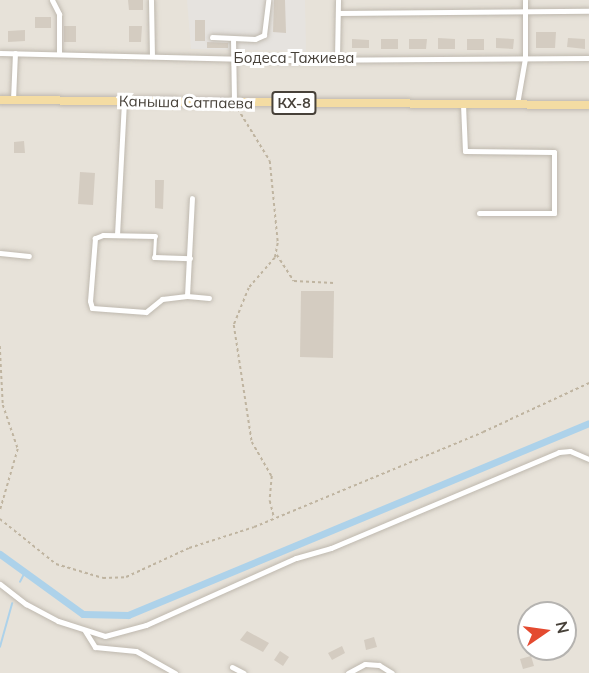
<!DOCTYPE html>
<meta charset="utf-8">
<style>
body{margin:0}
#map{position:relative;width:589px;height:673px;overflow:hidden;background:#f3f1ea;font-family:Mulish,sans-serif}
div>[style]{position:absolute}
.residential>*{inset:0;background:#e7e2d9}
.industrial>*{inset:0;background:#e6e3df}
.stream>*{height:1.5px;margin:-0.75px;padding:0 0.75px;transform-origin:0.75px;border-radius:0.75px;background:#add2ea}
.canal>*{height:7px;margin:-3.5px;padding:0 3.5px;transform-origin:3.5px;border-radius:3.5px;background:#add2ea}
.building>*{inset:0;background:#d4ccc1}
.path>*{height:1.5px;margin-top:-0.75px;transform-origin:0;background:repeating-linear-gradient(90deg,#bfb4a0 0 3px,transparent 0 6px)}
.roads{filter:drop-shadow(0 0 2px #beb8ae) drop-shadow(0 0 2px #beb8ae)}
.lane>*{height:3px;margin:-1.5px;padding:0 1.5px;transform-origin:1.5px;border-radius:1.5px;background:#fff}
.street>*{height:5px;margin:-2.5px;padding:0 2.5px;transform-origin:2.5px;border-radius:2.5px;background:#fff}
.primary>*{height:8px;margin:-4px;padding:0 4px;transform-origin:4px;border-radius:4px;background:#f4dca3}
span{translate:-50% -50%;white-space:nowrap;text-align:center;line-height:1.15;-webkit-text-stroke:6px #fff;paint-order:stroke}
.shield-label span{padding:2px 4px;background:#fff;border:2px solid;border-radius:4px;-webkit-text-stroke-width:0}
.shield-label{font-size:14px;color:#474139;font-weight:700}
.street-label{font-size:15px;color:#474139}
.north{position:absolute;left:517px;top:601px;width:60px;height:60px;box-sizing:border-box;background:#fff;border:2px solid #b5b3b0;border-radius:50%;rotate:77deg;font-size:16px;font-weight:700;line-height:24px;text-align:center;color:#474139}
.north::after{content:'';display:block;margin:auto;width:21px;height:27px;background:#e44a30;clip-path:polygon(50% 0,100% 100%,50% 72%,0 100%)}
</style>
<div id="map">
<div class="residential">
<i style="clip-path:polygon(evenodd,0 0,589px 0,589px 673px,0 673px,0 0,529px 613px,565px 613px,565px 649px,529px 649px,529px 613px)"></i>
</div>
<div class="industrial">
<i style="clip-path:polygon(187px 0,305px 0,306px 51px,191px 49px)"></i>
</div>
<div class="stream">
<i style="left:20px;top:582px;width:11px;rotate:-63deg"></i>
<i style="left:0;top:647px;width:45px;rotate:-74.4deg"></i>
</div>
<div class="canal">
<i style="left:0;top:554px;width:102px;rotate:35.9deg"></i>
<i style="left:83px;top:614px;width:45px;rotate:1.3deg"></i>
<i style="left:128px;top:615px;width:499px;rotate:-22.6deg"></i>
</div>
<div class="building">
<i style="clip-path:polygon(128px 0,143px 0,143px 10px,129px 10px)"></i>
<i style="clip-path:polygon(274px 0,285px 0,286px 33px,273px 32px)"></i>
<i style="clip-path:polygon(35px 17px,51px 17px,51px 28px,35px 28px)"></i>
<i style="clip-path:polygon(195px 20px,205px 20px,205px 41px,195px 41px)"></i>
<i style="clip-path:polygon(64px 26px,76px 26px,76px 42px,64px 42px)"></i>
<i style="clip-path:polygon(129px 26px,142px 26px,141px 42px,129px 42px)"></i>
<i style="clip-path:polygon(25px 30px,25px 41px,8px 42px,8px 31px)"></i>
<i style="clip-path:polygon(536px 32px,556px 32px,555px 48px,536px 48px)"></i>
<i style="clip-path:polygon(438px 38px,455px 39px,455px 49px,438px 49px)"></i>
<i style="clip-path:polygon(496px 38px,514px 39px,513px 49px,496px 48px)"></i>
<i style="clip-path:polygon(568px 38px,585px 39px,585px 49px,567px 47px)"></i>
<i style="clip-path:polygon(352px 39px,369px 40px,369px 48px,352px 48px)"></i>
<i style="clip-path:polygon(381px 39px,398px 39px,398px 49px,381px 49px)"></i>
<i style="clip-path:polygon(409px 39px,427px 39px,426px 49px,409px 49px)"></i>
<i style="clip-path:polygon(467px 39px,484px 39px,484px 50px,467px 50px)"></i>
<i style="clip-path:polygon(207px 42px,228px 43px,228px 48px,207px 48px)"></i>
<i style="clip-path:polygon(24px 141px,25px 153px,14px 153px,14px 142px)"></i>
<i style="clip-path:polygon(80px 172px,95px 173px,93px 205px,78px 204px)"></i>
<i style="clip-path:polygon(155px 180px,164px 180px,163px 209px,155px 208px)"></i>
<i style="clip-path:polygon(301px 291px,334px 291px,333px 358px,300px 357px)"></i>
<i style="clip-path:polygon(247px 631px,269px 643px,263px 652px,240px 640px)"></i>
<i style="clip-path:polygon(374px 637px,377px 647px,366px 650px,364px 640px)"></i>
<i style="clip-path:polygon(342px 646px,345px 653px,332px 660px,328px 653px)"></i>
<i style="clip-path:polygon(280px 651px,289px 657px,283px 666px,274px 660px)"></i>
<i style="clip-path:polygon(531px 656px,534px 666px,523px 669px,520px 659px)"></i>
</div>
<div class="path">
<i style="left:238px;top:109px;width:61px;rotate:58.4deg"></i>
<i style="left:270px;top:161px;width:82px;rotate:84.4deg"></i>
<i style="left:278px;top:243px;width:15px;rotate:101deg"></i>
<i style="left:275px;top:258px;width:40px;rotate:131deg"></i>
<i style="left:249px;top:288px;width:40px;rotate:112deg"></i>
<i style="left:234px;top:325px;width:118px;rotate:81.3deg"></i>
<i style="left:252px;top:442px;width:39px;rotate:60deg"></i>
<i style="left:272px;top:476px;width:25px;rotate:95deg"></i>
<i style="left:270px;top:501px;width:16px;rotate:76deg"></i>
<i style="left:277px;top:255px;width:31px;rotate:57deg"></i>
<i style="left:294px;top:281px;width:40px;rotate:2.9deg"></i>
<i style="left:0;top:346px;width:59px;rotate:87.1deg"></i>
<i style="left:3px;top:405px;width:46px;rotate:71.2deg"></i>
<i style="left:18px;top:449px;width:65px;rotate:106.2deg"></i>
<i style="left:0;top:519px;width:72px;rotate:38.8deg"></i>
<i style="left:56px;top:564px;width:49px;rotate:16.6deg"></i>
<i style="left:103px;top:578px;width:23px;rotate:-2deg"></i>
<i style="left:126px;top:577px;width:69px;rotate:-24.7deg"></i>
<i style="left:189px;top:548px;width:68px;rotate:-17.9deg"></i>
<i style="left:254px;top:527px;width:248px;rotate:-22.5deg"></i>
<i style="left:483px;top:432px;width:117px;rotate:-24.8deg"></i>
</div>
<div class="roads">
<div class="lane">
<i style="left:154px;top:256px;width:20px;rotate:-87deg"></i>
</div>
<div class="street">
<i style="left:52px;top:0;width:16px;rotate:63deg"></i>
<i style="left:59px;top:14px;width:40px;rotate:90deg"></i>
<i style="left:151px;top:0;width:56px;rotate:89deg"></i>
<i style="left:338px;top:13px;width:251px;rotate:-0.5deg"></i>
<i style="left:212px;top:37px;width:43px;rotate:2.7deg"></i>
<i style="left:255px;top:39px;width:10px;rotate:-24deg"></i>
<i style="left:264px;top:35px;width:35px;rotate:-83deg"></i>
<i style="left:233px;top:38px;width:65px;rotate:89.1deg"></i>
<i style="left:0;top:53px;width:290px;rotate:1.4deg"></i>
<i style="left:290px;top:60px;width:299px;rotate:-0.4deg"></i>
<i style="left:337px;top:59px;width:59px;rotate:-89deg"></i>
<i style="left:13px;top:100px;width:47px;rotate:-87.6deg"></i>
<i style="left:463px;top:104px;width:47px;rotate:87.6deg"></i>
<i style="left:465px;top:151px;width:89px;rotate:0.6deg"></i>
<i style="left:554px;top:152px;width:61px;rotate:90deg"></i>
<i style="left:554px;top:213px;width:75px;rotate:180deg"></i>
<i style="left:517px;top:104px;width:47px;rotate:-80.1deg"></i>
<i style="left:525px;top:58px;width:58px;rotate:-90deg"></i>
<i style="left:117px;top:235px;width:133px;rotate:-87deg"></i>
<i style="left:155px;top:236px;width:52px;rotate:-178.9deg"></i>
<i style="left:103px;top:235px;width:9px;rotate:159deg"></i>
<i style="left:95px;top:238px;width:63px;rotate:94.5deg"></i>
<i style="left:90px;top:301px;width:7px;rotate:74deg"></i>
<i style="left:92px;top:308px;width:54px;rotate:4.2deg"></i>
<i style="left:146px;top:312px;width:21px;rotate:-39deg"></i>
<i style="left:162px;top:299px;width:25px;rotate:-7deg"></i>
<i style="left:187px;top:296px;width:98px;rotate:-87.1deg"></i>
<i style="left:0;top:253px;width:29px;rotate:6deg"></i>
<i style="left:154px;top:257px;width:36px;rotate:2deg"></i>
<i style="left:187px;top:296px;width:22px;rotate:5deg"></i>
<i style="left:0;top:584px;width:33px;rotate:38deg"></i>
<i style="left:26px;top:604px;width:36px;rotate:28deg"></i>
<i style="left:58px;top:621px;width:49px;rotate:17.7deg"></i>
<i style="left:105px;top:636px;width:42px;rotate:-15deg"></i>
<i style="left:146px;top:625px;width:164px;rotate:-24.1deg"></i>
<i style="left:296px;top:558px;width:36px;rotate:-16deg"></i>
<i style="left:331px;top:548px;width:247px;rotate:-22.8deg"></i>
<i style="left:559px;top:452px;width:11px;rotate:-5deg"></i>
<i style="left:570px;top:451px;width:21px;rotate:23deg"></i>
<i style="left:85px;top:631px;width:19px;rotate:58deg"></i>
<i style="left:95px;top:647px;width:41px;rotate:5.6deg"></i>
<i style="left:136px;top:651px;width:45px;rotate:29.4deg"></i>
<i style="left:232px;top:667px;width:13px;rotate:27deg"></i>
<i style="left:348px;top:673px;width:19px;rotate:-28deg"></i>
<i style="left:365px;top:664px;width:14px;rotate:4deg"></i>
<i style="left:379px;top:665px;width:15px;rotate:32deg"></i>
</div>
<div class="primary">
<i style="left:0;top:100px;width:589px;rotate:0.49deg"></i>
</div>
</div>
<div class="shield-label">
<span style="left:294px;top:103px">КХ-8</span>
</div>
<div class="street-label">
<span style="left:294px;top:58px">Бодеса Тажиева</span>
<span style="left:186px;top:102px;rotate:1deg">Каныша Сатпаева</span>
</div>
<div class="north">N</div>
</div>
